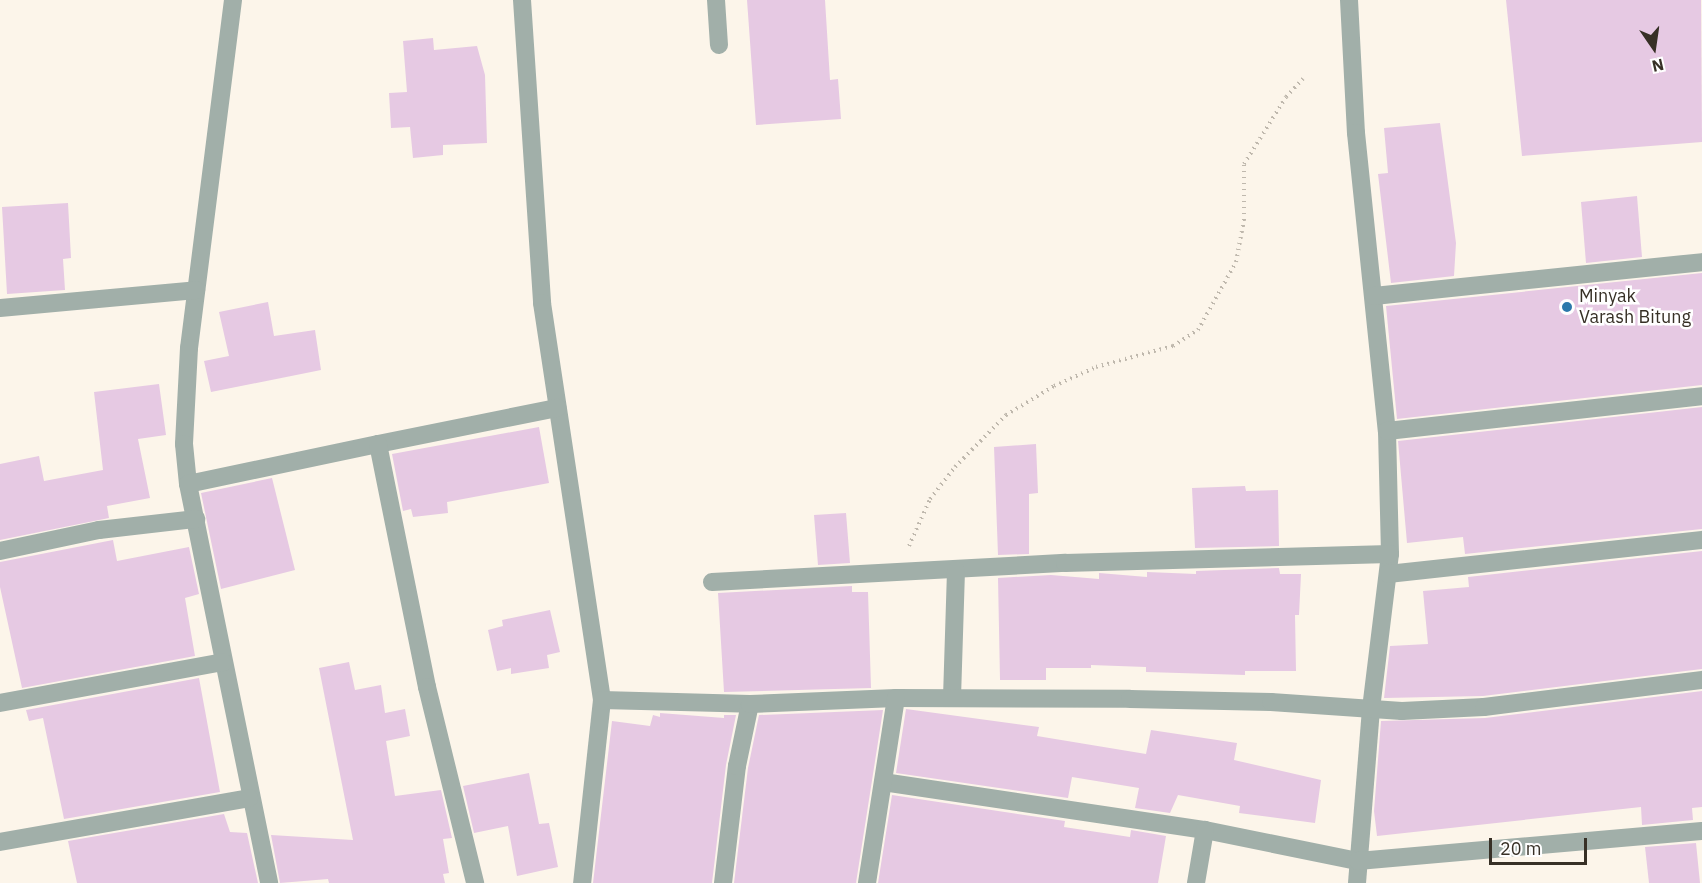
<!DOCTYPE html>
<style>
body{margin:0}
#map{position:relative;width:1702px;height:883px;overflow:hidden;background:#fcf5ea;font-family:"IBM Plex Sans",sans-serif}
div>[style]{position:absolute}
.building>*{inset:0;background:#e6c9e3}
.path>*{height:4px;margin-top:-2px;transform-origin:0;background:repeating-linear-gradient(90deg,#bfb8ad 0 1.5px,transparent 0 6px)}
.lane>*{height:18px;margin:-9px;padding:0 9px;transform-origin:9px;border-radius:9px;background:#a1afa9}
.street>*{height:18px;margin:-9px;padding:0 9px;transform-origin:9px;border-radius:9px;background:#a1afa9}
.dots>*{width:16px;height:16px;translate:-50% -50%;box-sizing:border-box;border:3px solid #fff;border-radius:50%}
span{translate:-50% -50%;white-space:nowrap;text-align:center;line-height:1.15;-webkit-text-stroke:5px #fff;paint-order:stroke}
.poi-label{font-size:18px;color:#373026}
.left{translate:0 -50%;text-align:left}
.north{position:absolute;left:1624px;top:18px;width:60px;height:60px;-webkit-text-stroke:4px #fff;paint-order:stroke;rotate:167deg;font-size:16px;font-weight:700;line-height:24px;text-align:center;color:#373026}
.north::after{content:'';display:block;margin:auto;width:21px;height:27px;background:#373026;clip-path:polygon(50% 0,100% 100%,50% 72%,0 100%)}
.scale{position:absolute;left:1489px;top:838px;width:98px;height:27px;box-sizing:border-box;border:3px solid #373026;border-top:0;padding-left:8px;font-size:18px;line-height:21px;white-space:nowrap;color:#373026;-webkit-text-stroke:4px #fff;paint-order:stroke}
</style>
<div id="map">
<div class="building">
<i style="clip-path:polygon(747px 0,825px 0,830px 80px,838px 79px,841px 119px,756px 125px)"></i>
<i style="clip-path:polygon(1506px 0,1701px 0,1702px 142px,1522px 156px)"></i>
<i style="clip-path:polygon(433px 38px,434px 50px,477px 46px,485px 75px,487px 143px,443px 145px,443px 155px,413px 158px,410px 127px,391px 128px,389px 93px,407px 92px,403px 41px)"></i>
<i style="clip-path:polygon(1440px 123px,1456px 243px,1454px 276px,1391px 283px,1378px 174px,1388px 173px,1384px 128px)"></i>
<i style="clip-path:polygon(1637px 196px,1642px 257px,1586px 263px,1581px 202px)"></i>
<i style="clip-path:polygon(68px 203px,71px 258px,63px 259px,65px 290px,7px 294px,2px 207px)"></i>
<i style="clip-path:polygon(1702px 273px,1702px 385px,1397px 419px,1386px 306px)"></i>
<i style="clip-path:polygon(268px 302px,274px 336px,315px 330px,321px 370px,211px 392px,204px 361px,229px 356px,219px 312px)"></i>
<i style="clip-path:polygon(159px 384px,166px 435px,138px 439px,150px 498px,107px 506px,109px 518px,0 540px,0 464px,39px 456px,44px 481px,103px 470px,94px 392px)"></i>
<i style="clip-path:polygon(1702px 407px,1702px 529px,1465px 554px,1463px 537px,1407px 543px,1398px 441px)"></i>
<i style="clip-path:polygon(539px 427px,549px 483px,447px 502px,448px 513px,413px 517px,411px 509px,403px 511px,392px 454px)"></i>
<i style="clip-path:polygon(1036px 444px,1038px 493px,1029px 494px,1029px 554px,998px 555px,994px 447px)"></i>
<i style="clip-path:polygon(272px 478px,295px 570px,221px 589px,201px 493px)"></i>
<i style="clip-path:polygon(1245px 486px,1246px 491px,1278px 490px,1279px 546px,1195px 548px,1192px 488px)"></i>
<i style="clip-path:polygon(846px 513px,850px 563px,818px 565px,814px 515px)"></i>
<i style="clip-path:polygon(113px 540px,117px 561px,189px 547px,199px 594px,185px 598px,195px 656px,22px 688px,0 587px,0 562px)"></i>
<i style="clip-path:polygon(1702px 551px,1702px 669px,1483px 696px,1384px 698px,1390px 646px,1428px 644px,1423px 591px,1469px 587px,1468px 577px)"></i>
<i style="clip-path:polygon(1279px 568px,1280px 574px,1301px 574px,1299px 615px,1295px 615px,1296px 671px,1245px 671px,1245px 675px,1146px 672px,1146px 667px,1091px 665px,1091px 668px,1046px 668px,1046px 680px,1000px 680px,998px 578px,1051px 575px,1099px 579px,1099px 573px,1147px 577px,1147px 572px,1196px 574px,1196px 571px)"></i>
<i style="clip-path:polygon(852px 586px,852px 592px,868px 592px,871px 688px,724px 692px,718px 593px)"></i>
<i style="clip-path:polygon(550px 610px,560px 652px,547px 655px,549px 668px,511px 674px,511px 668px,497px 671px,488px 630px,503px 626px,502px 620px)"></i>
<i style="clip-path:polygon(349px 662px,355px 690px,381px 685px,385px 713px,405px 709px,410px 736px,386px 741px,395px 796px,441px 790px,452px 838px,443px 839px,449px 873px,443px 874px,445px 883px,329px 883px,328px 879px,280px 883px,271px 835px,353px 840px,319px 668px)"></i>
<i style="clip-path:polygon(199px 678px,220px 792px,64px 819px,43px 718px,29px 721px,26px 710px)"></i>
<i style="clip-path:polygon(1702px 691px,1702px 807px,1692px 808px,1693px 820px,1642px 825px,1641px 807px,1377px 836px,1374px 811px,1381px 721px,1485px 718px)"></i>
<i style="clip-path:polygon(906px 709px,1039px 727px,1037px 736px,1146px 754px,1151px 730px,1237px 743px,1234px 760px,1321px 780px,1315px 823px,1239px 813px,1240px 806px,1178px 795px,1170px 813px,1135px 808px,1139px 788px,1072px 777px,1068px 798px,896px 773px)"></i>
<i style="clip-path:polygon(883px 710px,856px 883px,734px 883px,748px 768px,759px 715px)"></i>
<i style="clip-path:polygon(660px 713px,724px 718px,724px 715px,736px 715px,726px 765px,712px 883px,593px 883px,612px 721px,650px 726px,653px 715px,660px 717px)"></i>
<i style="clip-path:polygon(529px 773px,539px 824px,549px 823px,558px 867px,517px 876px,508px 826px,474px 833px,463px 786px)"></i>
<i style="clip-path:polygon(892px 795px,1065px 821px,1064px 827px,1130px 837px,1131px 830px,1166px 836px,1158px 883px,878px 883px)"></i>
<i style="clip-path:polygon(224px 814px,230px 832px,247px 833px,258px 883px,77px 883px,68px 841px)"></i>
<i style="clip-path:polygon(1696px 843px,1700px 883px,1649px 883px,1645px 847px)"></i>
</div>
<div class="path">
<i style="left:909px;top:546px;width:51px;rotate:-65.9deg"></i>
<i style="left:930px;top:499px;width:41px;rotate:-52deg"></i>
<i style="left:955px;top:467px;width:73px;rotate:-45.6deg"></i>
<i style="left:1006px;top:415px;width:56px;rotate:-31.1deg"></i>
<i style="left:1054px;top:386px;width:46px;rotate:-24.3deg"></i>
<i style="left:1096px;top:367px;width:80px;rotate:-15.3deg"></i>
<i style="left:1173px;top:346px;width:30px;rotate:-33deg"></i>
<i style="left:1198px;top:330px;width:78px;rotate:-60.8deg"></i>
<i style="left:1236px;top:262px;width:43px;rotate:-79.2deg"></i>
<i style="left:1244px;top:220px;width:56px;rotate:-90deg"></i>
<i style="left:1244px;top:164px;width:79px;rotate:-57.9deg"></i>
<i style="left:1286px;top:97px;width:25px;rotate:-47deg"></i>
</div>
<div class="lane">
<i style="left:716px;top:0;width:45px;rotate:86.2deg"></i>
</div>
<div class="street">
<i style="left:233px;top:0;width:351px;rotate:97.2deg"></i>
<i style="left:189px;top:348px;width:96px;rotate:93deg"></i>
<i style="left:184px;top:444px;width:40px;rotate:84.3deg"></i>
<i style="left:188px;top:484px;width:407px;rotate:78.5deg"></i>
<i style="left:522px;top:0;width:304px;rotate:86.2deg"></i>
<i style="left:542px;top:303px;width:402px;rotate:81.4deg"></i>
<i style="left:602px;top:700px;width:184px;rotate:96.2deg"></i>
<i style="left:1349px;top:0;width:133px;rotate:87deg"></i>
<i style="left:1356px;top:133px;width:300px;rotate:84.1deg"></i>
<i style="left:1387px;top:431px;width:123px;rotate:88.6deg"></i>
<i style="left:1390px;top:554px;width:156px;rotate:97deg"></i>
<i style="left:1371px;top:709px;width:175px;rotate:94.6deg"></i>
<i style="left:1374px;top:296px;width:330px;rotate:-5.9deg"></i>
<i style="left:0;top:308px;width:197px;rotate:-5.2deg"></i>
<i style="left:1387px;top:431px;width:317px;rotate:-6.3deg"></i>
<i style="left:378px;top:444px;width:183px;rotate:-11.4deg"></i>
<i style="left:188px;top:484px;width:194px;rotate:-11.9deg"></i>
<i style="left:378px;top:444px;width:248px;rotate:78.6deg"></i>
<i style="left:427px;top:687px;width:202px;rotate:76.2deg"></i>
<i style="left:0;top:551px;width:101px;rotate:-12deg"></i>
<i style="left:99px;top:530px;width:98px;rotate:-6.5deg"></i>
<i style="left:1388px;top:574px;width:316px;rotate:-6.2deg"></i>
<i style="left:712px;top:582px;width:354px;rotate:-3.1deg"></i>
<i style="left:1065px;top:563px;width:325px;rotate:-1.6deg"></i>
<i style="left:952px;top:698px;width:127px;rotate:-88.2deg"></i>
<i style="left:602px;top:700px;width:148px;rotate:1.5deg"></i>
<i style="left:0;top:703px;width:227px;rotate:-10.4deg"></i>
<i style="left:883px;top:782px;width:326px;rotate:8.5deg"></i>
<i style="left:1205px;top:830px;width:156px;rotate:11.5deg"></i>
<i style="left:1358px;top:861px;width:345px;rotate:-5deg"></i>
<i style="left:0;top:842px;width:253px;rotate:-10deg"></i>
<i style="left:723px;top:883px;width:118px;rotate:-83.2deg"></i>
<i style="left:737px;top:766px;width:63px;rotate:-78.2deg"></i>
<i style="left:750px;top:704px;width:146px;rotate:-2.4deg"></i>
<i style="left:896px;top:698px;width:234px;rotate:0.2deg"></i>
<i style="left:1130px;top:699px;width:141px;rotate:1.2deg"></i>
<i style="left:1271px;top:702px;width:131px;rotate:3.9deg"></i>
<i style="left:1402px;top:711px;width:82px;rotate:-2.8deg"></i>
<i style="left:1484px;top:707px;width:220px;rotate:-7.1deg"></i>
<i style="left:867px;top:883px;width:187px;rotate:-81.1deg"></i>
<i style="left:1196px;top:883px;width:54px;rotate:-80.4deg"></i>
</div>
<div class="dots">
<i style="left:1567px;top:307px;background:#2c78ab"></i>
</div>
<div class="poi-label">
<span class="left" style="left:1579px;top:307px">Minyak<br>Varash Bitung</span>
</div>
<div class="north">N</div>
<div class="scale">20 m</div>
</div>
